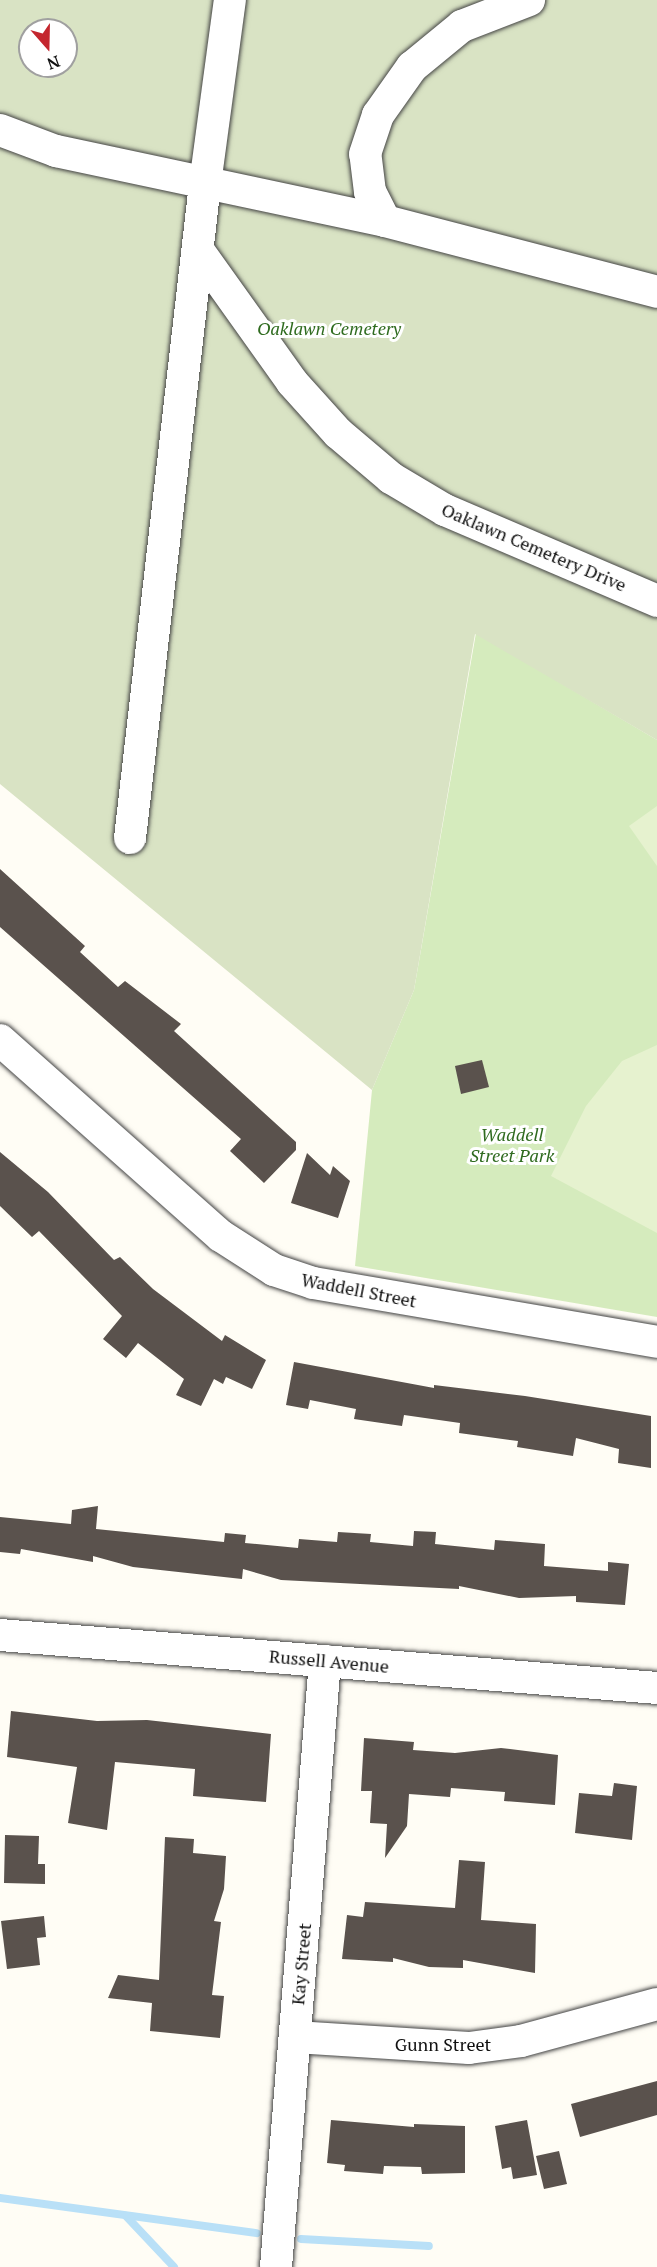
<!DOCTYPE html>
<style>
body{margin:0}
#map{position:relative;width:657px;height:2267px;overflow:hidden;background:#fffdf5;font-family:"PT Serif",serif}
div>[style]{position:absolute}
.green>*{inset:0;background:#d5ebbd}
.cemetery>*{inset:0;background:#d9e3c4}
.pitch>*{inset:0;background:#e6f2cf}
.stream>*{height:8px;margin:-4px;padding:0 4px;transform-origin:4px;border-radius:4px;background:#b9e0f7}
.building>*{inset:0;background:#5a524d}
.roads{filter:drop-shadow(0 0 2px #444) drop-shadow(0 0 2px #444)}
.minor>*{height:32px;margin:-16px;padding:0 16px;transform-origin:16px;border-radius:16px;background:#fff}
span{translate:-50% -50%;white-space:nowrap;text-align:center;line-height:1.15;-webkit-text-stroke:6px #fff;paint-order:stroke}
.park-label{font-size:18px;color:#2f6b1f;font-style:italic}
.street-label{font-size:18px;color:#111}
.north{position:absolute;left:18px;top:18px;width:60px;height:60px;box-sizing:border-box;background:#fff;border:2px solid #a0a0a0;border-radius:50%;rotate:160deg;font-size:16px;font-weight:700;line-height:24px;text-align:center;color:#111}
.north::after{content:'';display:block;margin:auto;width:21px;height:27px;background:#c4262e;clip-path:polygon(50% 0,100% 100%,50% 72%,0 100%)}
</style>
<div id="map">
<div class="green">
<i style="clip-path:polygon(476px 633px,657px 740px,657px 1317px,355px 1266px,372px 1090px,414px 990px)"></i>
</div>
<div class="cemetery">
<i style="clip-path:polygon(evenodd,0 0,657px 0,657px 740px,475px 634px,414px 990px,372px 1090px,0 784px,0 0,30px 30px,66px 30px,66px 66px,30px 66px,30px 30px)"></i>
</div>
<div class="pitch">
<i style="clip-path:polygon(657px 806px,657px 866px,629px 826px)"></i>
<i style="clip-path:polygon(657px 1045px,657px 1233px,551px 1176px,586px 1106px,622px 1061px)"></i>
</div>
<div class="stream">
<i style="left:0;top:2198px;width:259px;rotate:7.8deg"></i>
<i style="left:126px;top:2216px;width:70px;rotate:46.7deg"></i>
<i style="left:301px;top:2239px;width:128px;rotate:3.1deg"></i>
</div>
<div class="building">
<i style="clip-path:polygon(0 869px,85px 946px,80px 952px,118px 987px,125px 981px,181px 1024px,174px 1031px,296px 1142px,296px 1150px,264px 1183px,230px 1151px,241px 1139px,0 927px)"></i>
<i style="clip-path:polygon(482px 1060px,489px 1087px,461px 1094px,455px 1066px)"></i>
<i style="clip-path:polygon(0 1152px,48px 1192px,114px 1260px,120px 1257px,153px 1289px,222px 1341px,225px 1335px,266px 1360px,252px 1389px,226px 1377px,223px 1384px,214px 1379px,201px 1406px,176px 1395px,184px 1379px,138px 1343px,126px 1358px,103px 1339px,122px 1316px,39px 1231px,32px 1237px,0 1206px)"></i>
<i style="clip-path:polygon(307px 1153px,330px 1175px,333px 1166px,350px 1181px,338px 1218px,291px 1203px)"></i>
<i style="clip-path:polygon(294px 1362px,434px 1388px,434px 1385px,525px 1396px,651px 1416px,651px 1468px,618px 1463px,619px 1449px,576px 1438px,573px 1456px,517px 1447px,518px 1441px,459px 1433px,460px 1423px,404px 1415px,402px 1426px,354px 1419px,356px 1409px,310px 1400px,308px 1409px,286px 1405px)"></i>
<i style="clip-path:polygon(98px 1506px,96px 1529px,224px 1542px,225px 1533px,246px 1535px,245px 1543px,298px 1548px,299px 1539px,337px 1542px,338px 1532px,371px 1534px,370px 1542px,413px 1546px,414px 1531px,436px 1532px,435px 1544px,494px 1550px,495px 1540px,545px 1544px,544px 1566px,608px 1571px,608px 1562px,629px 1564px,625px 1605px,576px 1602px,576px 1596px,519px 1598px,459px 1586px,459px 1589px,281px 1580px,243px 1569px,242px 1579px,133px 1567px,93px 1556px,93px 1562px,21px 1549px,20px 1554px,0 1552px,0 1517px,71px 1524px,72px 1510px)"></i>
<i style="clip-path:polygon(11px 1711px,97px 1721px,147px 1720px,271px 1734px,266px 1802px,193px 1796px,195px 1769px,115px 1762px,107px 1830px,68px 1823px,77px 1767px,7px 1757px)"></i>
<i style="clip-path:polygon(364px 1738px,414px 1742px,413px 1750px,455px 1753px,501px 1748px,558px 1755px,555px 1805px,504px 1801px,505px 1792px,451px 1788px,450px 1797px,409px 1794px,407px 1826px,385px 1858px,387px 1824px,370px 1823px,372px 1791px,361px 1791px)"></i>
<i style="clip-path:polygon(614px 1783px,637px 1786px,632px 1840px,575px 1833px,579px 1793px,612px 1796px)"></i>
<i style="clip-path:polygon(5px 1835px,39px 1836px,38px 1864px,45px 1864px,45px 1884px,4px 1883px)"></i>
<i style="clip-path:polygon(165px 1837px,194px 1839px,193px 1853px,226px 1856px,224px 1889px,214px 1921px,221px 1922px,212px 1995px,224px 1996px,220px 2038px,150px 2031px,152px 2003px,108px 1998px,118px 1975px,159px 1980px)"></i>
<i style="clip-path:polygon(459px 1860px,485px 1862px,481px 1920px,536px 1924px,535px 1973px,463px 1960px,463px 1968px,429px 1967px,393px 1958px,393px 1962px,342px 1959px,347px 1915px,363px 1917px,365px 1902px,455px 1908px)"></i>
<i style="clip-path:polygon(44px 1916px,46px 1937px,37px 1938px,40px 1965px,7px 1969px,1px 1921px)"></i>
<i style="clip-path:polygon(657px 2081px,657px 2115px,580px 2137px,571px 2104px)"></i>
<i style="clip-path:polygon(331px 2120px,414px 2127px,414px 2124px,465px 2126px,465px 2173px,422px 2174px,421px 2167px,384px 2166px,383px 2174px,344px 2171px,345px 2165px,327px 2163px)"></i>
<i style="clip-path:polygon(527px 2120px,537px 2175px,513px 2179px,511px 2167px,502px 2169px,495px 2126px)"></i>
<i style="clip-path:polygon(559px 2151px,567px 2184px,544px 2189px,536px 2156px)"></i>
</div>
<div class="roads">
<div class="minor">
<i style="left:0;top:130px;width:60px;rotate:20.6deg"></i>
<i style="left:56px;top:151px;width:336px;rotate:12deg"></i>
<i style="left:385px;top:221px;width:281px;rotate:14.6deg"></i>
<i style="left:385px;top:221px;width:33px;rotate:-117deg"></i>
<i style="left:370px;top:192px;width:38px;rotate:-97deg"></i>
<i style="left:365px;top:154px;width:41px;rotate:-71.6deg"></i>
<i style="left:378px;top:115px;width:59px;rotate:-54.7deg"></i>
<i style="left:412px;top:67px;width:65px;rotate:-39.4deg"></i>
<i style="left:462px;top:26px;width:72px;rotate:-21.2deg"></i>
<i style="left:198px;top:250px;width:162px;rotate:54.5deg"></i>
<i style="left:292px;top:382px;width:69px;rotate:48deg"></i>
<i style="left:338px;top:433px;width:70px;rotate:40.3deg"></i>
<i style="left:391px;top:478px;width:63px;rotate:30.7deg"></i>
<i style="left:445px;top:510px;width:231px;rotate:23.2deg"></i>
<i style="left:130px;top:838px;width:658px;rotate:-83.46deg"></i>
<i style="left:205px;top:184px;width:186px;rotate:-82.3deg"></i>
<i style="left:0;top:1040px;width:295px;rotate:41.6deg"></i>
<i style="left:221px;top:1236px;width:63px;rotate:32.7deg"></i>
<i style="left:274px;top:1270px;width:41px;rotate:18.4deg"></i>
<i style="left:313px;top:1283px;width:349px;rotate:9.7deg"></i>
<i style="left:0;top:1635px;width:659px;rotate:4.61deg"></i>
<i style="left:295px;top:2037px;width:174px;rotate:3.6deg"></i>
<i style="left:469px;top:2048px;width:52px;rotate:-7.7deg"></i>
<i style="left:521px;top:2041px;width:141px;rotate:-15.2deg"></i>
<i style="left:276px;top:2267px;width:608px;rotate:-85.38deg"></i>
</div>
</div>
<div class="park-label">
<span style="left:329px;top:328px">Oaklawn Cemetery</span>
<span style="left:512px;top:1145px">Waddell<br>Street Park</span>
</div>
<div class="street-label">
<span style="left:534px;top:547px;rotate:23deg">Oaklawn Cemetery Drive</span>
<span style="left:359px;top:1290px;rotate:11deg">Waddell Street</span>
<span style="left:329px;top:1661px;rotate:5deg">Russell Avenue</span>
<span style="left:301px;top:1964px;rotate:-85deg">Kay Street</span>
<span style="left:443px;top:2044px">Gunn Street</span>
</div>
<div class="north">N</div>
</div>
